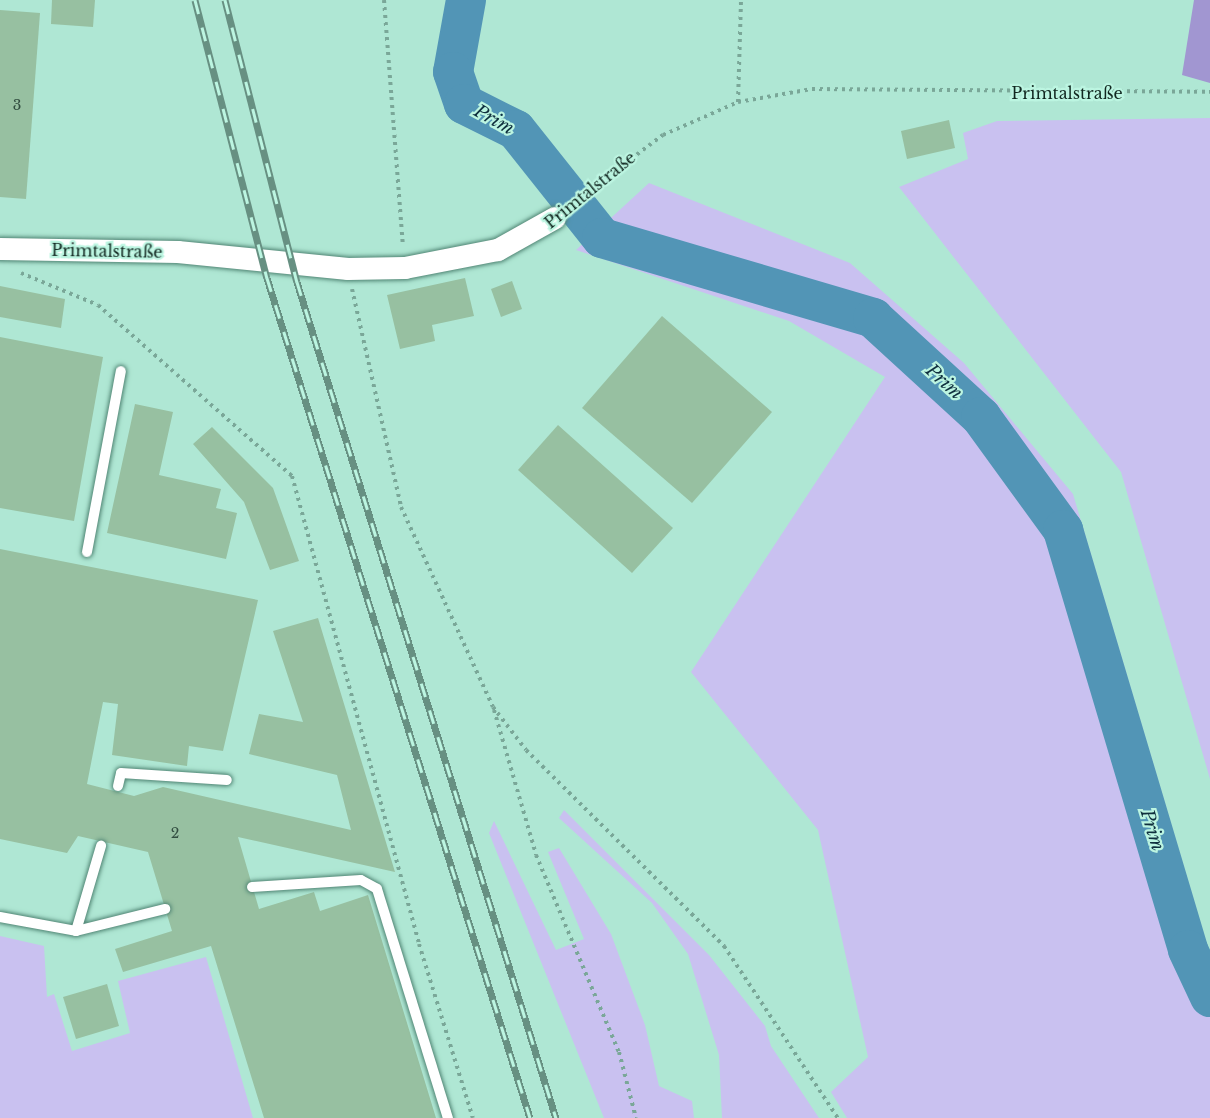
<!DOCTYPE html>
<meta charset="utf-8">
<style>
body{margin:0}
#map{position:relative;width:1210px;height:1118px;overflow:hidden;background:#afe7d4;font-family:"Libre Baskerville",serif}
div>[style]{position:absolute}
.green>*{inset:0;background:#c9c1f0}
.forest>*{inset:0;background:#a196d1}
.river>*{height:40px;margin:-20px;padding:0 20px;transform-origin:20px;border-radius:20px;background:#5295b6}
.building>*{inset:0;background:#97c0a1}
.path>*{height:4px;margin-top:-2px;transform-origin:0;background:repeating-linear-gradient(90deg,#7aa798 0 3px,transparent 0 7.5px)}
.roads{filter:drop-shadow(0 0 2px #508574) drop-shadow(0 0 2px #508574)}
.service>*{height:10px;margin:-5px;padding:0 5px;transform-origin:5px;border-radius:5px;background:#fff}
.minor>*{height:22px;margin:-11px;padding:0 11px;transform-origin:11px;border-radius:11px;background:#fff}
.rail>*{height:7px;margin-top:-3.5px;transform-origin:0;background:repeating-linear-gradient(90deg,#bcf5e1 0 14px,#679082 0 28px);box-sizing:border-box;border-block:2px solid #679082}
span{translate:-50% -50%;white-space:nowrap;text-align:center;line-height:1.15;-webkit-text-stroke:4.5px #bcf5e1;paint-order:stroke}
.number-label{font-size:14px;color:#324d40}
.number-label span{-webkit-text-stroke-width:0}
.street-label{font-size:16px;color:#112720}
.water-label{font-size:18px;color:#0f2f3e;font-style:italic}
</style>
<div id="map">
<div class="green">
<i style="clip-path:polygon(1210px 118px,1210px 779px,1121px 472px,899px 187px,968px 159px,963px 133px,997px 121px)"></i>
<i style="clip-path:polygon(649px 183px,850px 263px,964px 363px,1073px 494px,1210px 955px,1210px 1118px,847px 1118px,831px 1092px,868px 1057px,818px 830px,691px 672px,885px 377px,789px 321px,576px 250px)"></i>
<i style="clip-path:polygon(564px 810px,709px 955px,765px 1026px,771px 1046px,819px 1118px,722px 1118px,719px 1055px,688px 954px,652px 903px,559px 818px)"></i>
<i style="clip-path:polygon(494px 821px,556px 950px,584px 939px,548px 852px,559px 848px,611px 934px,645px 1025px,659px 1086px,692px 1101px,694px 1118px,604px 1118px,489px 833px)"></i>
<i style="clip-path:polygon(0 936px,44px 946px,47px 997px,54px 994px,72px 1051px,130px 1033px,118px 981px,206px 957px,253px 1118px,0 1118px)"></i>
</div>
<div class="forest">
<i style="clip-path:polygon(1194px 0,1210px 0,1210px 83px,1182px 75px)"></i>
</div>
<div class="river">
<i style="left:466px;top:0;width:73px;rotate:100.2deg"></i>
<i style="left:453px;top:72px;width:34px;rotate:71deg"></i>
<i style="left:464px;top:104px;width:58px;rotate:26.6deg"></i>
<i style="left:516px;top:130px;width:138px;rotate:51.5deg"></i>
<i style="left:602px;top:238px;width:283px;rotate:16.4deg"></i>
<i style="left:873px;top:318px;width:147px;rotate:42.5deg"></i>
<i style="left:981px;top:417px;width:140px;rotate:54deg"></i>
<i style="left:1063px;top:530px;width:438px;rotate:73.4deg"></i>
<i style="left:1188px;top:950px;width:52px;rotate:64.9deg"></i>
</div>
<div class="building">
<i style="clip-path:polygon(52px 0,95px 0,93px 27px,51px 24px)"></i>
<i style="clip-path:polygon(0 10px,40px 13px,26px 199px,0 197px)"></i>
<i style="clip-path:polygon(949px 120px,955px 148px,907px 159px,901px 131px)"></i>
<i style="clip-path:polygon(465px 278px,474px 316px,432px 325px,435px 341px,400px 349px,387px 295px)"></i>
<i style="clip-path:polygon(512px 281px,522px 309px,501px 317px,491px 289px)"></i>
<i style="clip-path:polygon(0 286px,65px 299px,61px 328px,0 317px)"></i>
<i style="clip-path:polygon(662px 316px,772px 412px,692px 503px,582px 408px)"></i>
<i style="clip-path:polygon(0 337px,103px 357px,74px 521px,0 508px)"></i>
<i style="clip-path:polygon(135px 404px,173px 412px,159px 475px,221px 489px,216px 508px,237px 513px,226px 559px,107px 533px)"></i>
<i style="clip-path:polygon(558px 425px,673px 528px,632px 573px,518px 470px)"></i>
<i style="clip-path:polygon(212px 427px,273px 488px,299px 561px,270px 570px,244px 502px,193px 444px)"></i>
<i style="clip-path:polygon(0 549px,258px 600px,223px 751px,189px 746px,187px 766px,112px 755px,118px 704px,103px 702px,87px 784px,134px 796px,163px 787px,351px 830px,337px 775px,249px 754px,259px 714px,303px 722px,273px 631px,318px 618px,395px 872px,238px 837px,259px 909px,314px 892px,320px 911px,368px 895px,436px 1118px,264px 1118px,211px 946px,123px 972px,115px 949px,172px 931px,148px 852px,78px 836px,67px 853px,0 839px)"></i>
<i style="clip-path:polygon(107px 984px,119px 1026px,76px 1039px,63px 997px)"></i>
</div>
<div class="path">
<i style="left:384px;top:0;width:247px;rotate:85.6deg"></i>
<i style="left:738px;top:102px;width:102px;rotate:-88.3deg"></i>
<i style="left:571px;top:204px;width:115px;rotate:-36.9deg"></i>
<i style="left:663px;top:135px;width:82px;rotate:-23.7deg"></i>
<i style="left:738px;top:102px;width:75px;rotate:-10deg"></i>
<i style="left:812px;top:89px;width:398px;rotate:0.4deg"></i>
<i style="left:21px;top:273px;width:83px;rotate:22.6deg"></i>
<i style="left:98px;top:305px;width:259px;rotate:41.4deg"></i>
<i style="left:292px;top:476px;width:485px;rotate:74.8deg"></i>
<i style="left:419px;top:944px;width:182px;rotate:72.8deg"></i>
<i style="left:352px;top:289px;width:223px;rotate:77.3deg"></i>
<i style="left:401px;top:507px;width:220px;rotate:65.3deg"></i>
<i style="left:493px;top:707px;width:54px;rotate:52.5deg"></i>
<i style="left:526px;top:750px;width:279px;rotate:44.7deg"></i>
<i style="left:724px;top:946px;width:206px;rotate:56.5deg"></i>
<i style="left:494px;top:710px;width:151px;rotate:73.8deg"></i>
<i style="left:536px;top:855px;width:214px;rotate:67.2deg"></i>
<i style="left:619px;top:1052px;width:68px;rotate:75.6deg"></i>
</div>
<div class="roads">
<div class="service">
<i style="left:87px;top:552px;width:184px;rotate:-79.4deg"></i>
<i style="left:118px;top:786px;width:13px;rotate:-77deg"></i>
<i style="left:121px;top:773px;width:106px;rotate:3.8deg"></i>
<i style="left:252px;top:887px;width:109px;rotate:-3.7deg"></i>
<i style="left:361px;top:880px;width:18px;rotate:29deg"></i>
<i style="left:377px;top:889px;width:240px;rotate:72.8deg"></i>
<i style="left:0;top:917px;width:77px;rotate:10.4deg"></i>
<i style="left:76px;top:931px;width:92px;rotate:-13.9deg"></i>
<i style="left:76px;top:931px;width:89px;rotate:-73.6deg"></i>
</div>
<div class="minor">
<i style="left:0;top:249px;width:178px;rotate:1deg"></i>
<i style="left:178px;top:252px;width:171px;rotate:5.7deg"></i>
<i style="left:348px;top:269px;width:57px;rotate:-1deg"></i>
<i style="left:405px;top:268px;width:95px;rotate:-11deg"></i>
<i style="left:498px;top:250px;width:65px;rotate:-29.3deg"></i>
</div>
</div>
<div class="rail">
<i style="left:195px;top:0;width:287px;rotate:75.5deg"></i>
<i style="left:267px;top:278px;width:880px;rotate:72.61deg"></i>
<i style="left:225px;top:0;width:291px;rotate:75.7deg"></i>
<i style="left:297px;top:282px;width:875px;rotate:72.79deg"></i>
</div>
<div class="number-label">
<span style="left:17px;top:105px">3</span>
<span style="left:175px;top:833px">2</span>
</div>
<div class="street-label">
<span style="left:1067px;top:93px">Primtalstraße</span>
<span style="left:590px;top:190px;rotate:-39deg">Primtalstraße</span>
<span style="left:107px;top:251px;rotate:1deg">Primtalstraße</span>
</div>
<div class="water-label">
<span style="left:494px;top:120px;rotate:29deg">Prim</span>
<span style="left:944px;top:382px;rotate:42deg">Prim</span>
<span style="left:1152px;top:830px;rotate:73deg">Prim</span>
</div>
</div>
